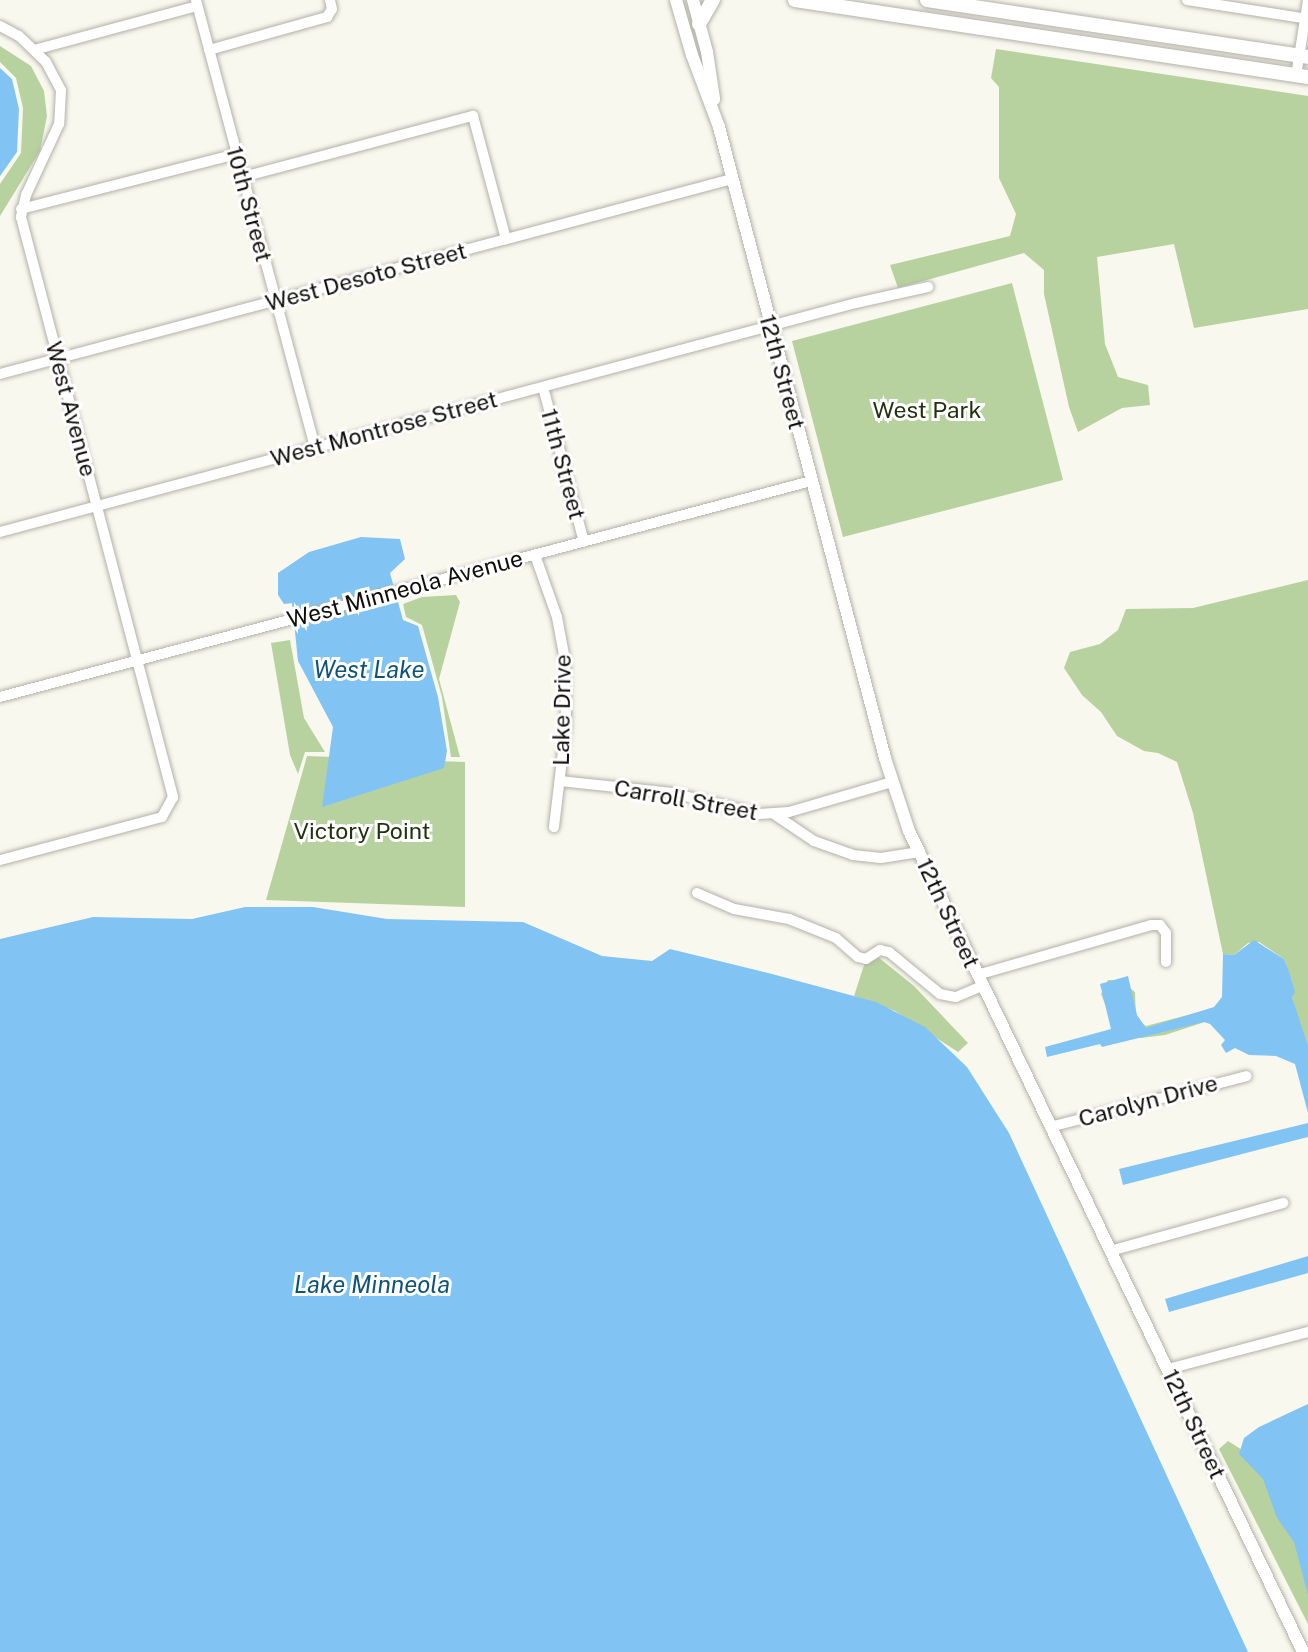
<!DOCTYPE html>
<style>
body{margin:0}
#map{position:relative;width:1308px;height:1652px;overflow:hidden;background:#f9f8ee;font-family:"Public Sans",sans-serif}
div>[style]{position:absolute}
.green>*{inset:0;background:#b7d29e}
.water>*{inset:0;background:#81c4f4}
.roads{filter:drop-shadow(0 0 2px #b2b1a8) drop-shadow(0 0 2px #b2b1a8)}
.minor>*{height:10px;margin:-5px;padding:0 5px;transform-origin:5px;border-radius:5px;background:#fff}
.major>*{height:12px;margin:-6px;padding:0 6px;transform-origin:6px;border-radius:6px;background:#fff}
.highway>*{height:14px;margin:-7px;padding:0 7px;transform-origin:7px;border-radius:7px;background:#fff}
span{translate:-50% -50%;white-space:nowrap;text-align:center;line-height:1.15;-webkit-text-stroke:6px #fff;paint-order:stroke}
.street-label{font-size:23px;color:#0f0e0b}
.park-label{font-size:23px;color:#22320f}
.water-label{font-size:24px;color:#0e537a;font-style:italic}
</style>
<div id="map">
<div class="green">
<i style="clip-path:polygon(0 46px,31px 66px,44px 91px,47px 116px,40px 151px,0 216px,0 184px,21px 153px,23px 108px,16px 78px,0 62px)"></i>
<i style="clip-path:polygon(996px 49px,1308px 96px,1308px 309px,1194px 328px,1174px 244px,1097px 257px,1105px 344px,1118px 377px,1148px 385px,1150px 405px,1122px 408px,1078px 432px,1069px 407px,1044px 294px,1044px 270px,1024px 253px,898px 288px,890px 265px,1010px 236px,1016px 214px,999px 178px,999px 87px,991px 78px)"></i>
<i style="clip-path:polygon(1012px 283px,1063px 480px,843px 537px,792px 341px)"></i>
<i style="clip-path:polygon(1308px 580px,1308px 1054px,1292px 997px,1292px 981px,1284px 959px,1259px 942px,1248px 943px,1234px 955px,1223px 954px,1193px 813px,1177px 762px,1158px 753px,1144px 751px,1117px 736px,1101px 712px,1082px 695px,1064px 668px,1070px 652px,1100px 644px,1118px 630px,1126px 609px,1193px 608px)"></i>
<i style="clip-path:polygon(456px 595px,460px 602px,439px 679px,460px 757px,451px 757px,442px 697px,422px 625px,406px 617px,403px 604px,422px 597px)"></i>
<i style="clip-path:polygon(290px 640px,304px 718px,325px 752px,305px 752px,298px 774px,290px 755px,271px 643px)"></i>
<i style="clip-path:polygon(307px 756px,465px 762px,465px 907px,266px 900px)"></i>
<i style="clip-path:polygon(873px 953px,914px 986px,968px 1043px,958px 1052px,895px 1011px,854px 996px,866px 959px)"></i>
<i style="clip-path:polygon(1108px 980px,1120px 980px,1135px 992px,1136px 1019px,1146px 1026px,1214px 1008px,1208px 1021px,1165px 1035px,1141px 1038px,1122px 1033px,1109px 1014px,1101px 994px)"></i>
<i style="clip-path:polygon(1228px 1441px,1247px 1453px,1308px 1545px,1308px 1624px,1219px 1449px)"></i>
</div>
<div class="water">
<i style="clip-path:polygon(0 68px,12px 79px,19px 109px,17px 152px,0 176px)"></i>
<i style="clip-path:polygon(361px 537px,400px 539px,405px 559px,390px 573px,403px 620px,418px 626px,438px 697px,447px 751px,444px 768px,322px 807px,333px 727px,298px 661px,292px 603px,284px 604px,278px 595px,278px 573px,309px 552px)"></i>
<i style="clip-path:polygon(245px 907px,313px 907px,387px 919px,523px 922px,602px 956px,652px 961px,670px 949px,772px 974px,876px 1002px,925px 1027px,967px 1067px,1009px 1133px,1248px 1652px,0 1652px,0 939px,93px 917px,192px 919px)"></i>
<i style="clip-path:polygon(1254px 940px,1284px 959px,1290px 974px,1295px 992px,1292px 997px,1308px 1046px,1308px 1113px,1295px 1064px,1276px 1056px,1249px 1055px,1235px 1048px,1226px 1053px,1221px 1045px,1225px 1040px,1210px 1024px,1204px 1022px,1102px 1047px,1100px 1044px,1047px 1057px,1045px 1047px,1111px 1029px,1100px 984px,1128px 976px,1137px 1015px,1146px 1028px,1214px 1007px,1222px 997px,1223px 954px,1234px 955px)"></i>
<i style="clip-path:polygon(1308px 1123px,1308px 1137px,1123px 1185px,1119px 1169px)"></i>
<i style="clip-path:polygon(1308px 1256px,1308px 1273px,1169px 1312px,1165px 1299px)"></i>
<i style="clip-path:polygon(1308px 1404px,1308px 1595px,1294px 1542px,1277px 1518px,1263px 1479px,1239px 1454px,1244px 1438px,1259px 1427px)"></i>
</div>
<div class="roads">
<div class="minor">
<i style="left:196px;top:0;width:464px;rotate:75.1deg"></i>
<i style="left:1187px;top:0;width:122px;rotate:8.9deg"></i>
<i style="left:0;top:26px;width:21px;rotate:28deg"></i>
<i style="left:19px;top:36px;width:37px;rotate:44deg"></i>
<i style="left:46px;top:62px;width:32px;rotate:62deg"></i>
<i style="left:61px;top:90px;width:34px;rotate:93deg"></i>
<i style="left:59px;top:124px;width:78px;rotate:114.9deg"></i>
<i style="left:26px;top:195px;width:23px;rotate:103deg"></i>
<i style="left:21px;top:217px;width:600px;rotate:75.31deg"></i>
<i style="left:173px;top:797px;width:23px;rotate:119deg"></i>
<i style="left:162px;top:817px;width:168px;rotate:165.1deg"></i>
<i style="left:34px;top:50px;width:169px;rotate:-15.1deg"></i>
<i style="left:209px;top:50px;width:123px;rotate:-15.6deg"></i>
<i style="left:327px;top:17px;width:9px;rotate:-58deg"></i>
<i style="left:332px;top:9px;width:9px;rotate:-103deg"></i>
<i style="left:1296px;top:76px;width:77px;rotate:-81deg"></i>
<i style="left:243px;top:177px;width:238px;rotate:-14.9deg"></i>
<i style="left:473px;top:116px;width:127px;rotate:75deg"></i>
<i style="left:21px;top:209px;width:223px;rotate:-14.3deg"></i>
<i style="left:0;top:374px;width:758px;rotate:-14.92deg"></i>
<i style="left:543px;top:387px;width:160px;rotate:75.2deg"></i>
<i style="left:0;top:532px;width:886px;rotate:-14.98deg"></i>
<i style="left:856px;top:303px;width:74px;rotate:-12.5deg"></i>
<i style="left:535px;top:555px;width:66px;rotate:70.5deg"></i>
<i style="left:557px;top:617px;width:44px;rotate:79.5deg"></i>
<i style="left:565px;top:660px;width:66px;rotate:89.1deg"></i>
<i style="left:566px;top:726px;width:102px;rotate:96.8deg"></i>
<i style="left:0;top:697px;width:839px;rotate:-14.91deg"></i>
<i style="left:560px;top:781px;width:113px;rotate:6.1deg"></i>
<i style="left:672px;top:793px;width:89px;rotate:13.6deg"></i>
<i style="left:759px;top:814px;width:30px;rotate:-4deg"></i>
<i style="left:789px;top:812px;width:107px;rotate:-16.2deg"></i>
<i style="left:774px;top:814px;width:48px;rotate:34deg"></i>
<i style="left:814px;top:841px;width:41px;rotate:19.7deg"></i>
<i style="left:853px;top:855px;width:28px;rotate:6deg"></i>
<i style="left:881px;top:858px;width:37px;rotate:-9deg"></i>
<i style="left:697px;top:893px;width:40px;rotate:23.4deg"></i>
<i style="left:734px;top:909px;width:56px;rotate:10.3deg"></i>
<i style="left:789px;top:919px;width:51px;rotate:22deg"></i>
<i style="left:836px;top:938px;width:29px;rotate:41deg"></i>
<i style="left:858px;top:957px;width:8px;rotate:14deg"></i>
<i style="left:866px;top:959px;width:17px;rotate:-33deg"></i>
<i style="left:880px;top:950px;width:9px;rotate:13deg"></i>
<i style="left:889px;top:952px;width:66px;rotate:39.5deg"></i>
<i style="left:940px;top:994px;width:16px;rotate:11deg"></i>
<i style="left:956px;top:997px;width:28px;rotate:-23deg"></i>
<i style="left:977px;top:975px;width:181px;rotate:-16deg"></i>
<i style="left:1151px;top:925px;width:9px"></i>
<i style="left:1160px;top:925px;width:10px;rotate:53deg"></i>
<i style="left:1166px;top:933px;width:29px;rotate:90deg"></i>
<i style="left:1050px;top:1127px;width:203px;rotate:-14.5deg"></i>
<i style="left:1110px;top:1251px;width:180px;rotate:-15.5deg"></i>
<i style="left:1168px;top:1369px;width:145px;rotate:-14.8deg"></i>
</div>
<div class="major">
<i style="left:676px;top:0;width:57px;rotate:73.8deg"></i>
<i style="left:692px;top:55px;width:77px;rotate:69.4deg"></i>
<i style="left:719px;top:127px;width:652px;rotate:75.26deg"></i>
<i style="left:885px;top:758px;width:77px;rotate:71.8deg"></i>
<i style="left:909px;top:831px;width:911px;rotate:64.36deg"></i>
<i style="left:693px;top:0;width:54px;rotate:74.9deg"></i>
<i style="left:707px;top:52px;width:48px;rotate:81.5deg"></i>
</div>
<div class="highway">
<i style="left:795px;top:0;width:519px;rotate:8.54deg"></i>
<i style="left:927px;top:0;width:385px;rotate:8.5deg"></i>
<i style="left:699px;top:24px;width:28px;rotate:-60deg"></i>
</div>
</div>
<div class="street-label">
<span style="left:249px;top:204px;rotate:75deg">10th Street</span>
<span style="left:366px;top:277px;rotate:-15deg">West Desoto Street</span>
<span style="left:782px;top:372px;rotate:75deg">12th Street</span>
<span style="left:71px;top:409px;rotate:75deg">West Avenue</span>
<span style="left:384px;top:429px;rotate:-15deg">West Montrose Street</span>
<span style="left:563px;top:464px;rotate:75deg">11th Street</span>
<span style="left:405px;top:589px;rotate:-15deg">West Minneola Avenue</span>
<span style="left:562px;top:710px;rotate:-89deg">Lake Drive</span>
<span style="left:686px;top:800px;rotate:10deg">Carroll Street</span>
<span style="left:948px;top:913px;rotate:65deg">12th Street</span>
<span style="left:1148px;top:1101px;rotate:-15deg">Carolyn Drive</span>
<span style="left:1194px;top:1424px;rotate:65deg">12th Street</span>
</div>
<div class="park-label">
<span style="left:927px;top:410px">West Park</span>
<span style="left:362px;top:831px">Victory Point</span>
</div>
<div class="water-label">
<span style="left:369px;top:670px">West Lake</span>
<span style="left:372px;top:1285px">Lake Minneola</span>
</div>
</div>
